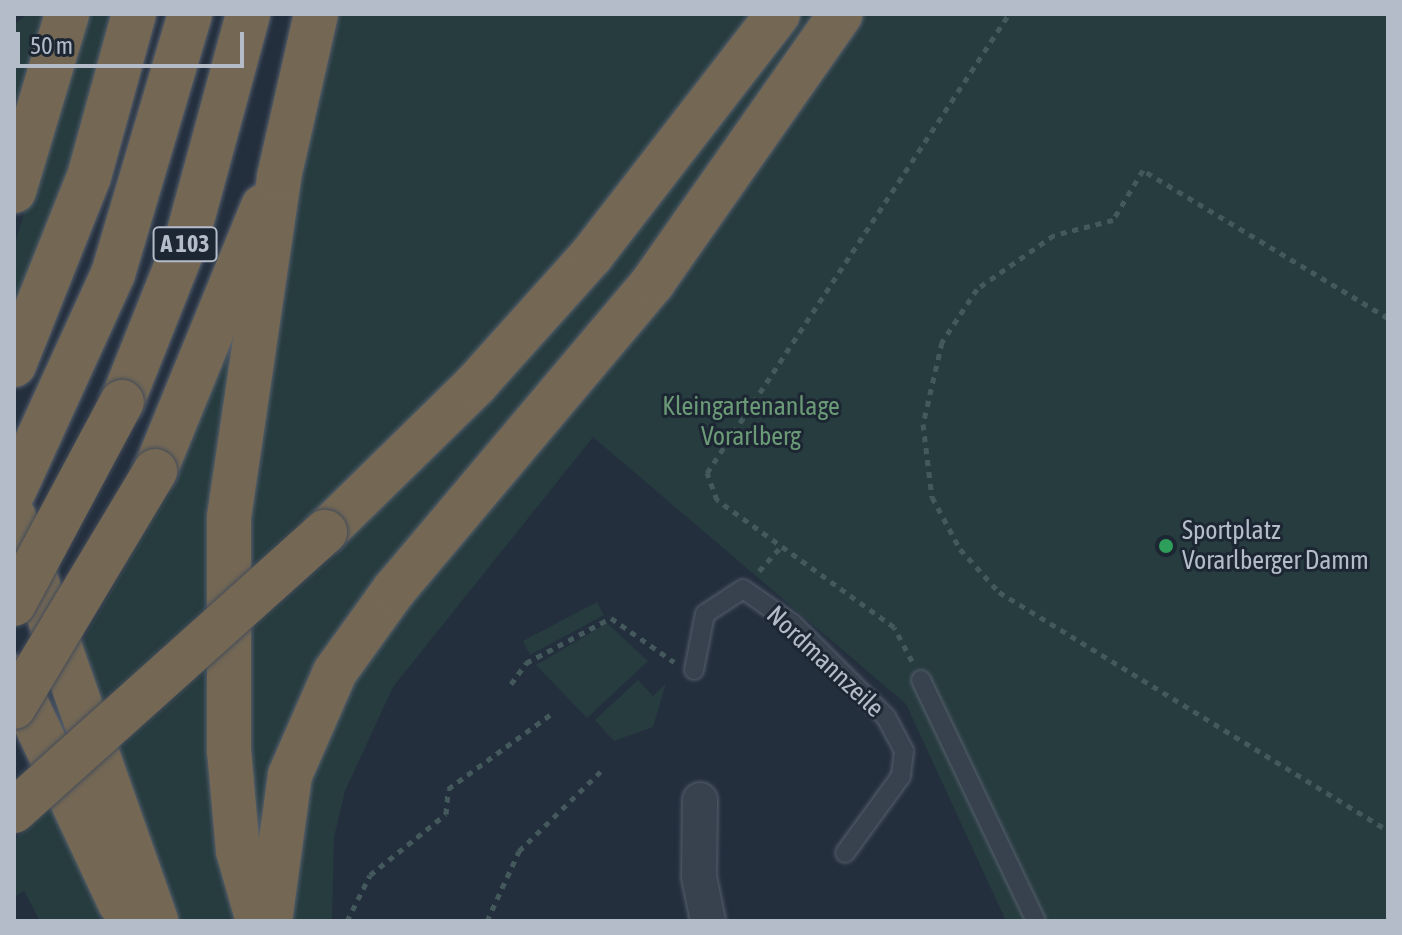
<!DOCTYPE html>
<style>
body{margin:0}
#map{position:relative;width:1402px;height:935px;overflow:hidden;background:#242f3e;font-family:"Asap Condensed",sans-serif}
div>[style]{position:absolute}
.green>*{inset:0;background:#263c3f}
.path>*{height:5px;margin-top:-2.5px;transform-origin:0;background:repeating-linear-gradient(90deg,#44595c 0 6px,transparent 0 12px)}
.roads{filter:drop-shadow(0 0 2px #565f6c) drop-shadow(0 0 2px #565f6c)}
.service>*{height:18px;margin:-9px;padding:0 9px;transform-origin:9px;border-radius:9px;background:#38414e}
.minor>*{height:34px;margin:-17px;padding:0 17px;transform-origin:17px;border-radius:17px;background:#38414e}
.motorway>*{height:44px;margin:-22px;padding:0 22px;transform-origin:22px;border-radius:22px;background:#746855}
.bridges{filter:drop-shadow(0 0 2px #434c59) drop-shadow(0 0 2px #434c59)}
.motorway-bridge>*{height:44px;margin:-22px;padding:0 22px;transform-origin:22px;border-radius:22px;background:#746855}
.dots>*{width:22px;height:22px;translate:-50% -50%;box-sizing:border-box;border:4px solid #1d2633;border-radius:50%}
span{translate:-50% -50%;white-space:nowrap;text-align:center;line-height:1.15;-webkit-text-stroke:6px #1d2633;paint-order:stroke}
.shield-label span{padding:2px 6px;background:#1d2633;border:2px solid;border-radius:6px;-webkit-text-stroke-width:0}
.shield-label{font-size:24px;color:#b4bcc9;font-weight:700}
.park-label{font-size:26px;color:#6b9a76}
.poi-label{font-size:26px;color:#b4bcc9}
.left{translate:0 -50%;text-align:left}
.street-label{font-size:26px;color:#b4bcc9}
.frame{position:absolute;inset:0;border:16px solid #b4bcc9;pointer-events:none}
.scale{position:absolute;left:16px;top:32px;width:228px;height:36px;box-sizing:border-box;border:4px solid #b4bcc9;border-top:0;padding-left:10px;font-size:24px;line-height:28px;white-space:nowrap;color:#b4bcc9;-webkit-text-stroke:6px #1d2633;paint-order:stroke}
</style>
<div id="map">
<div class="green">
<i style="clip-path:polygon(27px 14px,50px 14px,14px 141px,14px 25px)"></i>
<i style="clip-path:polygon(83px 14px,113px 14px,64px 186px,14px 316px,14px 247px)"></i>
<i style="clip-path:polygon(340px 14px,759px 14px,622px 193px,454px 383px,246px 576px,243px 528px,287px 235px)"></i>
<i style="clip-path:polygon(799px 14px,822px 14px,509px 437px,256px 829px,244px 633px,340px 549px)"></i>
<i style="clip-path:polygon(857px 14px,1388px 14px,1388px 921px,1006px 921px,906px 704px,593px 437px,393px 687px,345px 791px,334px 837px,332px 921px,289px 921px,294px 818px,348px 678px)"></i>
<i style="clip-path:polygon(234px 332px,213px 489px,206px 673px,235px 921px,175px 921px,80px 645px,144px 532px)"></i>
<i style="clip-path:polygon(597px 602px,604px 615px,530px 655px,523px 641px)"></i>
<i style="clip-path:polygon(607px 623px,648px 661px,587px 718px,536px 665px)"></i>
<i style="clip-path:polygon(638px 680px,653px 696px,666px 683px,653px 727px,614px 741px,595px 720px)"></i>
<i style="clip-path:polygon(53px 803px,111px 921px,40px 921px,24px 891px,14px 897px,14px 840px)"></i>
</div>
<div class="path">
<i style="left:1388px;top:318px;width:286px;rotate:-148.9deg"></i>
<i style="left:1143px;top:170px;width:58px;rotate:121deg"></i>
<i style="left:1113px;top:220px;width:61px;rotate:165.7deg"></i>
<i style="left:1054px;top:235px;width:94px;rotate:145deg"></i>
<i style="left:977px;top:289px;width:64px;rotate:123.4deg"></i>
<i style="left:942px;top:342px;width:84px;rotate:103deg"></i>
<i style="left:923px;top:424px;width:74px;rotate:83deg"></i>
<i style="left:932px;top:497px;width:59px;rotate:61.7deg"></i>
<i style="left:960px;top:549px;width:58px;rotate:47.8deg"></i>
<i style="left:999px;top:592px;width:456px;rotate:31.5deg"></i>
<i style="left:759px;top:571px;width:31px;rotate:-48deg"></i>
<i style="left:912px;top:661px;width:38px;rotate:-118deg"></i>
<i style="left:894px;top:627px;width:218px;rotate:-144.3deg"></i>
<i style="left:717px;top:500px;width:29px;rotate:-110deg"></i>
<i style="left:707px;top:473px;width:549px;rotate:-56.66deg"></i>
<i style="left:511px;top:684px;width:26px;rotate:-54deg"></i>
<i style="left:526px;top:663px;width:96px;rotate:-27.9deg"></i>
<i style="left:611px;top:618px;width:77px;rotate:34.9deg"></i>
<i style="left:347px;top:921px;width:51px;rotate:-63.4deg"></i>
<i style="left:370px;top:875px;width:97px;rotate:-38.8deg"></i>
<i style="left:446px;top:814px;width:25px;rotate:-85deg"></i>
<i style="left:448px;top:789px;width:131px;rotate:-36deg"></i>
<i style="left:487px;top:921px;width:77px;rotate:-65.4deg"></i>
<i style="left:519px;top:851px;width:120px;rotate:-44.3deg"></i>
</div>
<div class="roads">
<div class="service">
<i style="left:694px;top:670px;width:57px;rotate:-78.9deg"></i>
<i style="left:705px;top:614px;width:45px;rotate:-33.3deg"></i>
<i style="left:743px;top:589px;width:61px;rotate:35deg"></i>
<i style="left:793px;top:624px;width:132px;rotate:45deg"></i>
<i style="left:886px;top:717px;width:38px;rotate:62deg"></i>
<i style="left:904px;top:751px;width:25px;rotate:97deg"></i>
<i style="left:901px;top:776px;width:95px;rotate:126deg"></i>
<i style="left:921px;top:680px;width:267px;rotate:64.5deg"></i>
</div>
<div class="minor">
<i style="left:700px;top:800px;width:77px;rotate:90.7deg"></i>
<i style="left:699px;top:877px;width:45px;rotate:78.4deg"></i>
</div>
<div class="motorway">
<i style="left:14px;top:191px;width:185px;rotate:-73.3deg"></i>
<i style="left:14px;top:365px;width:202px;rotate:-68.3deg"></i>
<i style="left:89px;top:177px;width:169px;rotate:-74.6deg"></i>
<i style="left:122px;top:402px;width:175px;rotate:-68.3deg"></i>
<i style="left:187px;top:239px;width:233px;rotate:-74.8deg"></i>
<i style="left:155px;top:471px;width:286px;rotate:-67.8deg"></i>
<i style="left:14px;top:491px;width:239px;rotate:-65.5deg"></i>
<i style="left:113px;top:274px;width:271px;rotate:-73.5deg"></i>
<i style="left:14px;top:517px;width:428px;rotate:70.6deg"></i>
<i style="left:325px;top:532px;width:211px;rotate:-44.4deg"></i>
<i style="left:476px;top:384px;width:172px;rotate:-48.1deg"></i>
<i style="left:591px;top:256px;width:306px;rotate:-52.3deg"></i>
<i style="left:14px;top:677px;width:250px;rotate:64.9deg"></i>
<i style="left:258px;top:921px;width:73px;rotate:-105.9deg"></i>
<i style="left:238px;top:851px;width:100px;rotate:-95.1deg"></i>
<i style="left:229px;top:751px;width:234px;rotate:-90deg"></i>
<i style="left:229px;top:517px;width:344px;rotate:-81.6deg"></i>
<i style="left:279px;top:177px;width:167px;rotate:-77.2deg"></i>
<i style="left:270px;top:921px;width:147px;rotate:-82.2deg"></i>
<i style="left:290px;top:775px;width:112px;rotate:-66.4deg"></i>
<i style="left:335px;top:672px;width:101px;rotate:-54.3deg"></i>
<i style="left:394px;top:590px;width:402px;rotate:-49.9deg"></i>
<i style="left:653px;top:282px;width:327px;rotate:-55deg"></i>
</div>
</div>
<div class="bridges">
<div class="motorway-bridge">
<i style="left:14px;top:604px;width:229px;rotate:-61.9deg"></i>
<i style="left:14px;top:707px;width:275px;rotate:-59.1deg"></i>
<i style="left:14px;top:811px;width:418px;rotate:-41.9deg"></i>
</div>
</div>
<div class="dots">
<i style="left:1166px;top:546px;background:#2e9e5b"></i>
</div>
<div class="shield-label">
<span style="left:185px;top:244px">A 103</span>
</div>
<div class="park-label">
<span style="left:751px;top:422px">Kleingartenanlage<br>Vorarlberg</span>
</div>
<div class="poi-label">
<span class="left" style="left:1182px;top:546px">Sportplatz<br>Vorarlberger Damm</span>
</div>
<div class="street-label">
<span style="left:825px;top:662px;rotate:43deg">Nordmannzeile</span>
</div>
<div class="frame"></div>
<div class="scale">50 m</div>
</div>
